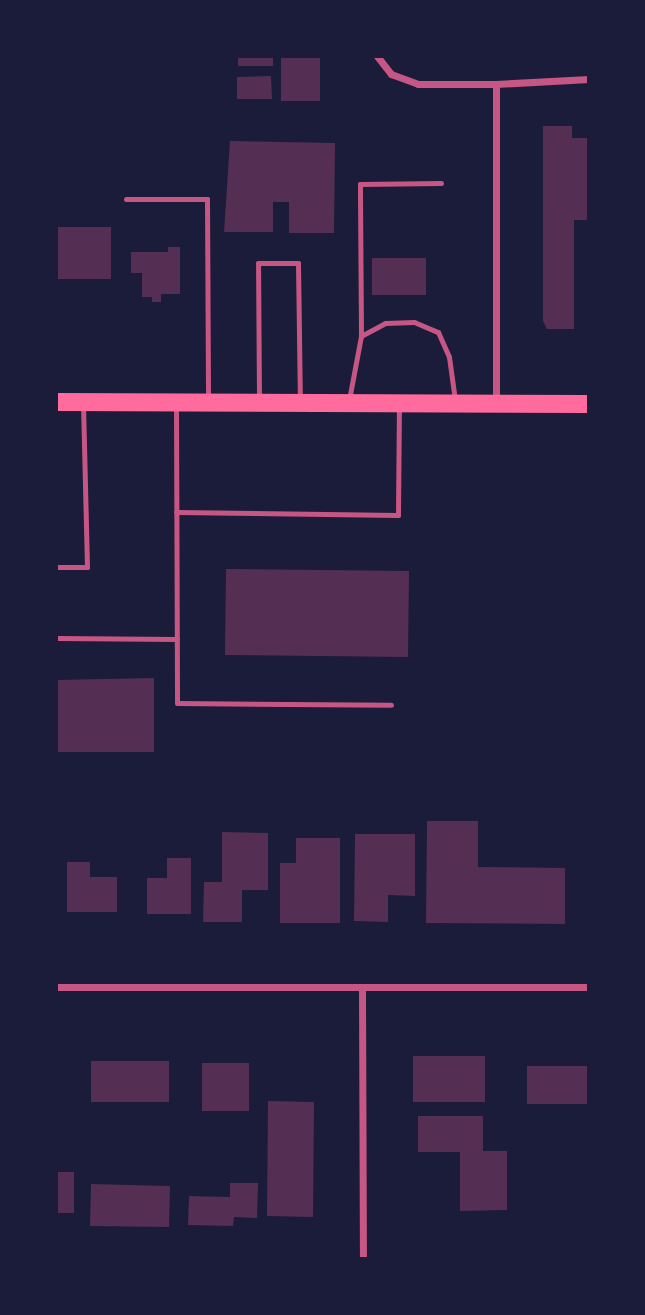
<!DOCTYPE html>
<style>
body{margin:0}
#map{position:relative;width:645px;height:1315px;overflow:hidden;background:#1b1b3a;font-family:"Times New Roman",serif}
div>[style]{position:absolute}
.building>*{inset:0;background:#542f53}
.service>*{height:5px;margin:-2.5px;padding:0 2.5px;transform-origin:2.5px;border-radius:2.5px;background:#c65784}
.minor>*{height:7px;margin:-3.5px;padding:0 3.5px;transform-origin:3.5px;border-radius:3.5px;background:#c65784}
.primary>*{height:18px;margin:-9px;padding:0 9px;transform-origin:9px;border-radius:9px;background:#ff6b9d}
span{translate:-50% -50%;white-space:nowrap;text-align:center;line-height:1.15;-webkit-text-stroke:7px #1b1b3a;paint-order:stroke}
.frame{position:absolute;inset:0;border:58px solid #1b1b3a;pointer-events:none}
</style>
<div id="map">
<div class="building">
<i style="clip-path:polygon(238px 56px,273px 56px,273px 66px,238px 66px)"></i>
<i style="clip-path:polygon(281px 56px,320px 56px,320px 101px,281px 101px)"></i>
<i style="clip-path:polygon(271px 76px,272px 99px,237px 99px,237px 77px)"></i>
<i style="clip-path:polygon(543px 126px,572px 126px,572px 138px,589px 138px,589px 220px,574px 220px,574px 329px,547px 329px,543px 321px)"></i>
<i style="clip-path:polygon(230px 141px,335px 143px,334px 233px,289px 233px,289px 202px,273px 202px,273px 232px,224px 232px)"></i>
<i style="clip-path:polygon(56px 227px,111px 227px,111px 279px,56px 279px)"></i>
<i style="clip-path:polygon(168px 247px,180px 247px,180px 294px,161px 294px,161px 302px,152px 302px,152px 297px,142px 297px,142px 273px,131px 273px,131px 252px,168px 252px)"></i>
<i style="clip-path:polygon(372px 258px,426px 258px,426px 295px,372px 295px)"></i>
<i style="clip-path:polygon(226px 569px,409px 571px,408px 657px,225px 655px)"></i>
<i style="clip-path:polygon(154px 678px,154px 752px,56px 752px,56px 680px)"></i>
<i style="clip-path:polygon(427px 821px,478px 821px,478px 867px,565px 868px,565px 924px,426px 923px)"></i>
<i style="clip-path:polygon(222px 832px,268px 833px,268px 890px,242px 890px,242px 922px,203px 922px,204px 882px,222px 882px)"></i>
<i style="clip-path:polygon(355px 834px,415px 834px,415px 896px,388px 895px,388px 922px,354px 921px)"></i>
<i style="clip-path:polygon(296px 838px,340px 838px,340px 923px,280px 923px,280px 863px,296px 863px)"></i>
<i style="clip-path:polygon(167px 858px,191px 858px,191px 914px,147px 914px,147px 878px,167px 878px)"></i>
<i style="clip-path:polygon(67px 862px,90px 862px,90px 877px,117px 877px,117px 912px,67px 912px)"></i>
<i style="clip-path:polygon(413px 1056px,485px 1056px,485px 1102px,413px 1102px)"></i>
<i style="clip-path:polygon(91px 1061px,169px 1061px,169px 1102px,91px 1102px)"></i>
<i style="clip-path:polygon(202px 1063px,249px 1063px,249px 1111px,202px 1111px)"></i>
<i style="clip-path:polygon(527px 1066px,589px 1066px,589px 1104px,527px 1104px)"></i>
<i style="clip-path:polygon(268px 1101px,314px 1102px,313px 1217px,267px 1216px)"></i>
<i style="clip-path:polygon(418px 1116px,483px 1116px,483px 1151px,507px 1151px,507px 1210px,460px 1211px,460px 1152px,418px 1152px)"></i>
<i style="clip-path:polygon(56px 1172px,74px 1172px,74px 1213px,56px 1213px)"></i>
<i style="clip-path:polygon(230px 1183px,258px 1183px,257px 1218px,234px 1217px,233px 1226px,188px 1225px,189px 1196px,230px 1197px)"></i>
<i style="clip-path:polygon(91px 1184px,170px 1186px,169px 1227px,90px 1226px)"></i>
</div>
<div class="service">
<i style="left:126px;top:199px;width:81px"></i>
<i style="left:207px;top:199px;width:200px;rotate:89.7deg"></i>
<i style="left:361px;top:336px;width:152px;rotate:-90.4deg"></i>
<i style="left:360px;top:184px;width:81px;rotate:-0.7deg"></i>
<i style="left:259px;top:399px;width:136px;rotate:-90.4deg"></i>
<i style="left:258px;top:263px;width:40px"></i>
<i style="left:298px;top:263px;width:136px;rotate:89.2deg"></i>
<i style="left:349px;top:400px;width:65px;rotate:-79.4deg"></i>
<i style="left:361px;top:336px;width:27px;rotate:-28deg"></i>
<i style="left:385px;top:323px;width:29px;rotate:-2deg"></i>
<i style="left:414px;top:322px;width:26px;rotate:23deg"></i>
<i style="left:438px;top:332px;width:27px;rotate:66deg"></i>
<i style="left:449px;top:357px;width:43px;rotate:82.1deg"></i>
<i style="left:176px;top:405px;width:298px;rotate:89.8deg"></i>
<i style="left:177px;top:703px;width:214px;rotate:0.5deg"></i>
<i style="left:176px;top:512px;width:222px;rotate:0.8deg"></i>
<i style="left:398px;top:515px;width:108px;rotate:-89.5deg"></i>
<i style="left:56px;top:567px;width:31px"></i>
<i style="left:87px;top:567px;width:162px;rotate:-91.4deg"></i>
<i style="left:56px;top:638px;width:121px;rotate:0.5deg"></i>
</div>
<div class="minor">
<i style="left:377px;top:56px;width:23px;rotate:52deg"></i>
<i style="left:391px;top:74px;width:29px;rotate:20deg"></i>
<i style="left:418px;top:84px;width:78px"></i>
<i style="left:496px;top:84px;width:318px;rotate:90deg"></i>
<i style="left:496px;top:84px;width:93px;rotate:-3.1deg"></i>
<i style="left:56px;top:987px;width:533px"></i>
<i style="left:362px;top:988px;width:271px;rotate:89.8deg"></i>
</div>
<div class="primary">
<i style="left:56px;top:402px;width:533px;rotate:0.21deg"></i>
</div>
<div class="frame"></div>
</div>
